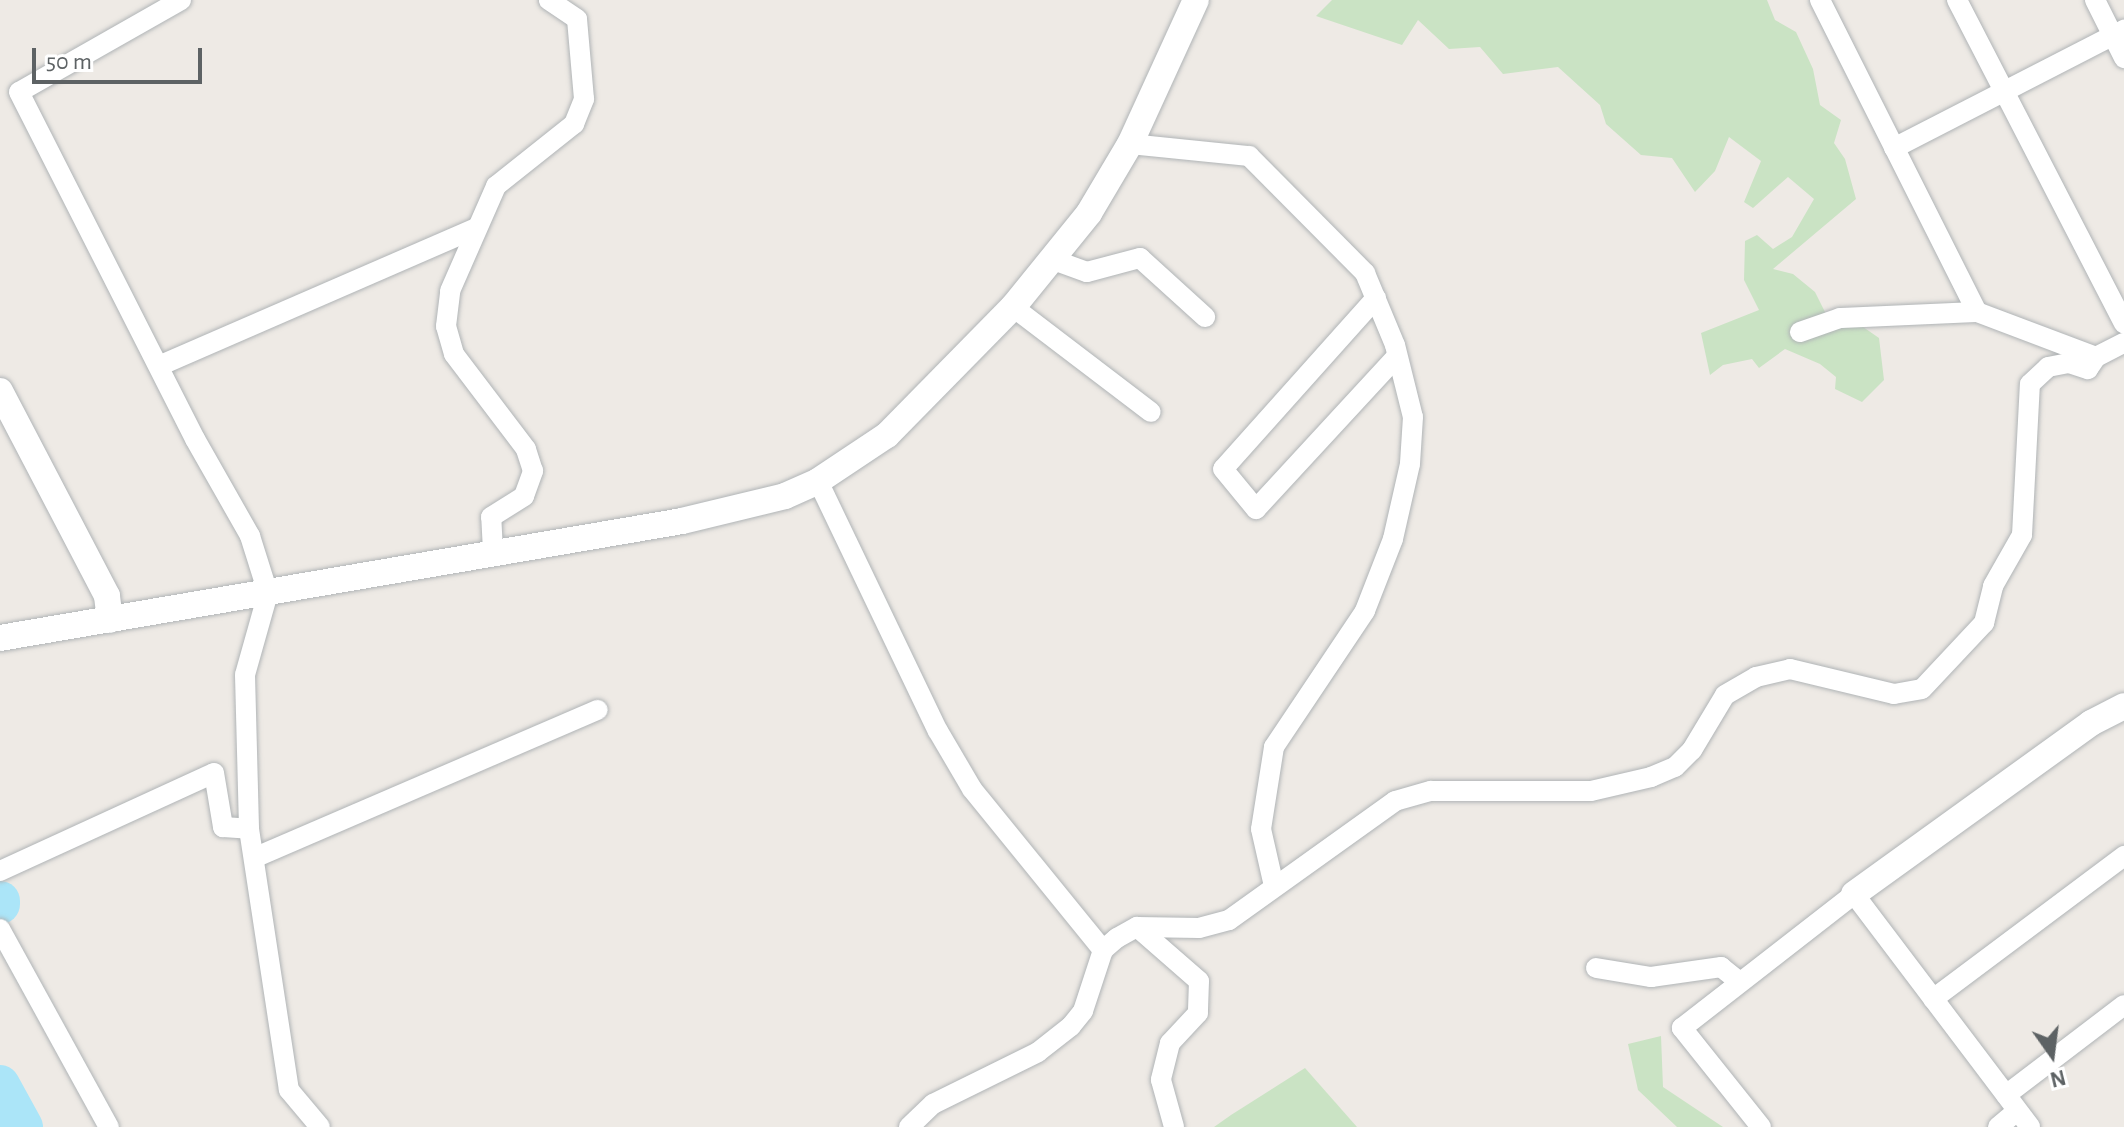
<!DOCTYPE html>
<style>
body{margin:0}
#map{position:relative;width:2124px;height:1127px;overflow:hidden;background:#eeeae5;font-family:"Alegreya Sans",sans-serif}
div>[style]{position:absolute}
.green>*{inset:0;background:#cae3c4}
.river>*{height:40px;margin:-20px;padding:0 20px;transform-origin:20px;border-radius:20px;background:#abe5f8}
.roads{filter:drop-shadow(0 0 2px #b0b4b6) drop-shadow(0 0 2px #b0b4b6)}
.minor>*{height:20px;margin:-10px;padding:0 10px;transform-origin:10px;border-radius:10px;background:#fff}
.tertiary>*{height:26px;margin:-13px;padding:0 13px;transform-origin:13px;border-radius:13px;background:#fff}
span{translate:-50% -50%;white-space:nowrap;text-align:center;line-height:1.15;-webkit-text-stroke:8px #fff;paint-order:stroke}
.north{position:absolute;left:2012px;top:1015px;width:80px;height:80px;-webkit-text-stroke:6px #fff;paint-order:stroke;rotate:166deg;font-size:22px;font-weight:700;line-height:32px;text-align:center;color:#5d6264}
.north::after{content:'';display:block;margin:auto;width:28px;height:36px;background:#5d6264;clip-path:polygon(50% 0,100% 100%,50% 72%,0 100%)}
.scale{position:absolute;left:32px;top:48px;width:170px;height:36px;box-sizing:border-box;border:4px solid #5d6264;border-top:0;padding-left:10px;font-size:24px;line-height:28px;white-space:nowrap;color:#5d6264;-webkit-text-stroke:6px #fff;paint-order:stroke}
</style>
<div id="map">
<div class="green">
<i style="clip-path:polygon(1332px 0,1767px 0,1775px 20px,1796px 32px,1813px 69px,1820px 105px,1841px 120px,1834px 143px,1845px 159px,1856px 199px,1773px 269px,1793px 274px,1815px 292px,1831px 324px,1853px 320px,1879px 338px,1884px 380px,1862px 402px,1835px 389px,1836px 377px,1820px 364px,1785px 349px,1759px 368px,1752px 359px,1723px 365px,1710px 375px,1701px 333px,1759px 310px,1744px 280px,1745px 241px,1757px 235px,1773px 249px,1792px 237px,1814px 199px,1788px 177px,1753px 208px,1744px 202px,1761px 161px,1729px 137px,1715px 171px,1695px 192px,1672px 158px,1641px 155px,1606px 124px,1600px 105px,1558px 67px,1503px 74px,1480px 47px,1449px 49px,1418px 20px,1402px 45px,1316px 16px)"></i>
<i style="clip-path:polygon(1661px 1036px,1663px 1087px,1723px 1127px,1677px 1127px,1638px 1090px,1628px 1044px)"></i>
<i style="clip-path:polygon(1305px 1068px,1357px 1127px,1214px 1127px,1231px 1115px)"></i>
</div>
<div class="river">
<i style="left:0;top:901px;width:3px;rotate:90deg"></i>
<i style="left:0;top:1085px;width:48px;rotate:61.3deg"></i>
</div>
<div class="roads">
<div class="minor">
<i style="left:181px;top:0;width:186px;rotate:150.4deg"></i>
<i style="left:19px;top:92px;width:389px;rotate:63.1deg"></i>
<i style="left:195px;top:439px;width:112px;rotate:60.4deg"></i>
<i style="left:250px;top:536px;width:60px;rotate:72.5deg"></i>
<i style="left:268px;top:593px;width:85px;rotate:105.7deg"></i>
<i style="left:245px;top:675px;width:154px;rotate:88.5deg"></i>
<i style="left:249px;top:829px;width:264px;rotate:81.3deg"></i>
<i style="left:289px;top:1090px;width:48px;rotate:50deg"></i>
<i style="left:1820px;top:0;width:349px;rotate:63.3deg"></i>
<i style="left:1977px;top:312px;width:127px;rotate:20.7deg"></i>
<i style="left:2096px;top:357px;width:31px;rotate:-27deg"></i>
<i style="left:1957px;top:0;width:364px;rotate:62.7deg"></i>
<i style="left:2095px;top:0;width:65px;rotate:63.4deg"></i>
<i style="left:1130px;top:144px;width:120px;rotate:5.8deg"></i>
<i style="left:1249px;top:156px;width:165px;rotate:45.2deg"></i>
<i style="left:1365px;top:273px;width:78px;rotate:67.4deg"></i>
<i style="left:1395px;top:345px;width:74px;rotate:76deg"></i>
<i style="left:1413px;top:417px;width:47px;rotate:93.7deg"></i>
<i style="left:1410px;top:464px;width:77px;rotate:102.8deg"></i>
<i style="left:1393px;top:539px;width:77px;rotate:111.3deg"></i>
<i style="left:1365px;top:611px;width:164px;rotate:123.8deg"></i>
<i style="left:1274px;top:747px;width:83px;rotate:99deg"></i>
<i style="left:1261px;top:829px;width:58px;rotate:77.2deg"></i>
<i style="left:1894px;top:148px;width:259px;rotate:-27.2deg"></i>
<i style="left:1051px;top:259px;width:38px;rotate:20deg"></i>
<i style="left:1087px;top:272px;width:55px;rotate:-14.8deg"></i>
<i style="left:1140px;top:258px;width:88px;rotate:42.2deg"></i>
<i style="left:1376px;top:298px;width:229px;rotate:131.8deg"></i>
<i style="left:1223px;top:469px;width:52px;rotate:50.5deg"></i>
<i style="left:1256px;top:509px;width:208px;rotate:-47.3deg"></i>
<i style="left:1013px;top:307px;width:173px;rotate:37.3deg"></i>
<i style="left:1800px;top:332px;width:42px;rotate:-19.3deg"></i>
<i style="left:1840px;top:318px;width:137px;rotate:-2.5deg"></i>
<i style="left:161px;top:365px;width:344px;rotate:-23.5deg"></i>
<i style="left:818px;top:481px;width:277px;rotate:64.4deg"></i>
<i style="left:938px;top:731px;width:67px;rotate:59.6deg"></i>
<i style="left:972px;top:789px;width:208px;rotate:50.9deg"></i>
<i style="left:493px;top:551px;width:34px;rotate:-93deg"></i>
<i style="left:491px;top:517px;width:39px;rotate:-32deg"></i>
<i style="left:524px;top:496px;width:27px;rotate:-70deg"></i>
<i style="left:533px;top:471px;width:23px;rotate:-108deg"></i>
<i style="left:526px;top:449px;width:119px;rotate:-127.2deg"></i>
<i style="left:454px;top:354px;width:29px;rotate:-106deg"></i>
<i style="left:446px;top:326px;width:35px;rotate:-83deg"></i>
<i style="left:450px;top:291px;width:115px;rotate:-66.3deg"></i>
<i style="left:496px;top:186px;width:100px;rotate:-38.5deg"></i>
<i style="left:574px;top:124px;width:27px;rotate:-68deg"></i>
<i style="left:584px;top:99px;width:80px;rotate:-95deg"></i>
<i style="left:577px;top:19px;width:34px;rotate:-146deg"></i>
<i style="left:256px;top:857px;width:372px;rotate:-23.3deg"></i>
<i style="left:0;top:871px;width:235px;rotate:-24.6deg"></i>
<i style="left:214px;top:773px;width:55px;rotate:80.5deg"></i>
<i style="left:223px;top:827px;width:26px;rotate:4deg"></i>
<i style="left:1137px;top:927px;width:82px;rotate:41.1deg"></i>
<i style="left:1199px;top:981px;width:32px;rotate:92deg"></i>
<i style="left:1198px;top:1013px;width:41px;rotate:133deg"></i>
<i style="left:1170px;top:1043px;width:38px;rotate:104deg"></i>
<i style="left:1161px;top:1080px;width:49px;rotate:74.5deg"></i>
<i style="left:0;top:929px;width:226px;rotate:61.2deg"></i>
<i style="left:1596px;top:968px;width:56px;rotate:9.3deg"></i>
<i style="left:1651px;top:977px;width:71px;rotate:-8.1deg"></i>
<i style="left:1721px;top:967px;width:22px;rotate:39deg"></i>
<i style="left:1933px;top:999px;width:239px;rotate:-36.8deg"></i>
<i style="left:2006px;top:1095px;width:148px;rotate:-37.3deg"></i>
<i style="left:909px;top:1127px;width:33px;rotate:-44deg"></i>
<i style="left:933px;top:1104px;width:117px;rotate:-26.3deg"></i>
<i style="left:1038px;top:1052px;width:42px;rotate:-38.2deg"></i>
<i style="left:1071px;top:1026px;width:19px;rotate:-51deg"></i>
<i style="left:1083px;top:1011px;width:64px;rotate:-71.8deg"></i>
<i style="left:1103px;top:950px;width:18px;rotate:-41deg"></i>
<i style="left:1117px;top:938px;width:23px;rotate:-29deg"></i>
<i style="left:1137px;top:927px;width:62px;rotate:0.9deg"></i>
<i style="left:1199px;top:928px;width:31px;rotate:-15deg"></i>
<i style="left:1229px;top:920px;width:204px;rotate:-35.6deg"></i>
<i style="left:1395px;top:801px;width:37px;rotate:-16deg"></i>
<i style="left:1431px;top:791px;width:160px"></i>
<i style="left:1591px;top:791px;width:62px;rotate:-13.1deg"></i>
<i style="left:1651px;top:777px;width:26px;rotate:-23deg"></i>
<i style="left:1675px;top:767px;width:24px;rotate:-45deg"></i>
<i style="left:1692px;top:750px;width:64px;rotate:-59deg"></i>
<i style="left:1725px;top:695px;width:36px;rotate:-30deg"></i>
<i style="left:1756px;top:677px;width:35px;rotate:-13deg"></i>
<i style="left:1790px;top:669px;width:107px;rotate:13.5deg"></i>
<i style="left:1894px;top:694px;width:28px;rotate:-10deg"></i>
<i style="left:1922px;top:689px;width:91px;rotate:-46.8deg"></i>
<i style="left:1984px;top:623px;width:38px;rotate:-76deg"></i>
<i style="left:1993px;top:586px;width:59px;rotate:-60.4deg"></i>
<i style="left:2022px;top:535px;width:151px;rotate:-87deg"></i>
<i style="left:2030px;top:384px;width:25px;rotate:-43deg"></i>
<i style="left:2048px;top:367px;width:21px;rotate:-11deg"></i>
<i style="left:2069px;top:363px;width:20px;rotate:18deg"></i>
<i style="left:2088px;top:369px;width:14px;rotate:-56deg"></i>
<i style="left:1761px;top:1127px;width:127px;rotate:-128.6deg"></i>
<i style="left:1682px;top:1028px;width:218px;rotate:-37.9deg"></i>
<i style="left:1854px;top:894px;width:292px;rotate:52.9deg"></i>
<i style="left:1998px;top:1127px;width:25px;rotate:-40deg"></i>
</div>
<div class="tertiary">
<i style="left:0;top:391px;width:231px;rotate:62.4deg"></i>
<i style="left:107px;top:596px;width:24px;rotate:83deg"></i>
<i style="left:0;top:638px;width:692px;rotate:-9.73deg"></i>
<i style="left:682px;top:521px;width:106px;rotate:-13.6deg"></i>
<i style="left:785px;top:496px;width:36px;rotate:-24deg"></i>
<i style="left:818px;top:481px;width:83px;rotate:-33.7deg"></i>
<i style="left:887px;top:435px;width:180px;rotate:-45.5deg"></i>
<i style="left:1013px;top:307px;width:121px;rotate:-51deg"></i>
<i style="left:1089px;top:213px;width:80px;rotate:-59.3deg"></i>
<i style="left:1130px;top:144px;width:158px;rotate:-65.4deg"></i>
<i style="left:1854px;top:894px;width:292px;rotate:-35.8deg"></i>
<i style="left:2091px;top:723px;width:37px;rotate:-27deg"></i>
</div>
</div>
<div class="north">N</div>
<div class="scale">50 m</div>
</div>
